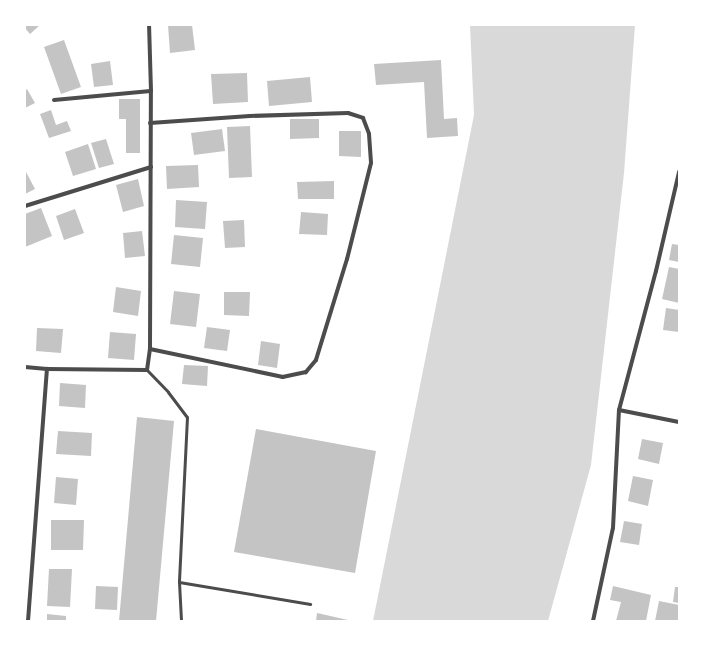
<!DOCTYPE html>
<style>
body{margin:0}
#map{position:relative;width:704px;height:646px;overflow:hidden;background:#fff;font-family:"Alegreya Sans",sans-serif}
div>[style]{position:absolute}
.water>*{inset:0;background:#d9d9d9}
.building>*{inset:0;background:#c4c4c4}
.service>*{height:3px;margin:-1.5px;padding:0 1.5px;transform-origin:1.5px;border-radius:1.5px;background:#4c4c4c}
.minor>*{height:4px;margin:-2px;padding:0 2px;transform-origin:2px;border-radius:2px;background:#4c4c4c}
span{translate:-50% -50%;white-space:nowrap;text-align:center;line-height:1.15;-webkit-text-stroke:4px #fff;paint-order:stroke}
.frame{position:absolute;inset:0;border:26px solid #fff;pointer-events:none}
</style>
<div id="map">
<div class="water">
<i style="clip-path:polygon(470px 25px,635px 25px,624px 173px,591px 465px,548px 621px,373px 621px,474px 115px)"></i>
</div>
<div class="building">
<i style="clip-path:polygon(25px 25px,40px 25px,30px 34px,25px 28px)"></i>
<i style="clip-path:polygon(168px 25px,192px 25px,195px 50px,170px 53px)"></i>
<i style="clip-path:polygon(64px 40px,81px 87px,61px 94px,44px 47px)"></i>
<i style="clip-path:polygon(441px 60px,444px 119px,457px 118px,458px 136px,427px 138px,424px 82px,376px 85px,374px 64px)"></i>
<i style="clip-path:polygon(110px 61px,113px 85px,94px 87px,91px 64px)"></i>
<i style="clip-path:polygon(247px 73px,248px 102px,213px 104px,211px 74px)"></i>
<i style="clip-path:polygon(310px 77px,312px 102px,269px 106px,267px 81px)"></i>
<i style="clip-path:polygon(27px 89px,35px 103px,25px 108px,25px 91px)"></i>
<i style="clip-path:polygon(119px 99px,140px 99px,140px 153px,126px 153px,126px 119px,119px 119px)"></i>
<i style="clip-path:polygon(51px 110px,56px 125px,67px 121px,71px 131px,49px 138px,40px 114px)"></i>
<i style="clip-path:polygon(290px 119px,319px 119px,319px 138px,290px 139px)"></i>
<i style="clip-path:polygon(250px 126px,252px 177px,229px 178px,227px 127px)"></i>
<i style="clip-path:polygon(222px 129px,225px 151px,194px 155px,191px 133px)"></i>
<i style="clip-path:polygon(339px 131px,361px 131px,361px 157px,339px 156px)"></i>
<i style="clip-path:polygon(106px 139px,114px 164px,99px 168px,91px 143px)"></i>
<i style="clip-path:polygon(88px 144px,96px 169px,73px 176px,65px 152px)"></i>
<i style="clip-path:polygon(198px 165px,199px 187px,167px 189px,166px 166px)"></i>
<i style="clip-path:polygon(25px 170px,35px 189px,25px 194px)"></i>
<i style="clip-path:polygon(138px 179px,144px 206px,123px 212px,116px 185px)"></i>
<i style="clip-path:polygon(334px 181px,334px 199px,298px 199px,297px 182px)"></i>
<i style="clip-path:polygon(176px 200px,207px 202px,205px 229px,175px 227px)"></i>
<i style="clip-path:polygon(41px 208px,52px 236px,25px 247px,25px 214px)"></i>
<i style="clip-path:polygon(75px 209px,84px 233px,64px 240px,56px 216px)"></i>
<i style="clip-path:polygon(301px 212px,328px 214px,327px 235px,299px 234px)"></i>
<i style="clip-path:polygon(244px 220px,245px 247px,225px 248px,223px 221px)"></i>
<i style="clip-path:polygon(142px 231px,145px 256px,125px 258px,123px 233px)"></i>
<i style="clip-path:polygon(174px 235px,203px 238px,200px 267px,171px 264px)"></i>
<i style="clip-path:polygon(672px 244px,679px 245px,679px 262px,669px 260px)"></i>
<i style="clip-path:polygon(669px 267px,679px 269px,679px 303px,662px 299px)"></i>
<i style="clip-path:polygon(116px 287px,141px 291px,138px 316px,113px 312px)"></i>
<i style="clip-path:polygon(174px 291px,200px 294px,196px 327px,170px 324px)"></i>
<i style="clip-path:polygon(224px 292px,250px 292px,249px 316px,224px 315px)"></i>
<i style="clip-path:polygon(666px 308px,679px 310px,679px 332px,663px 330px)"></i>
<i style="clip-path:polygon(207px 327px,230px 330px,227px 351px,204px 348px)"></i>
<i style="clip-path:polygon(37px 328px,63px 329px,61px 353px,36px 351px)"></i>
<i style="clip-path:polygon(110px 332px,136px 334px,134px 360px,108px 358px)"></i>
<i style="clip-path:polygon(261px 341px,280px 344px,277px 368px,258px 365px)"></i>
<i style="clip-path:polygon(184px 365px,208px 366px,207px 386px,182px 384px)"></i>
<i style="clip-path:polygon(60px 383px,86px 385px,85px 408px,59px 406px)"></i>
<i style="clip-path:polygon(137px 417px,174px 421px,156px 621px,119px 621px)"></i>
<i style="clip-path:polygon(256px 429px,376px 451px,355px 573px,234px 552px)"></i>
<i style="clip-path:polygon(58px 431px,92px 433px,91px 456px,56px 454px)"></i>
<i style="clip-path:polygon(642px 439px,663px 443px,659px 464px,638px 459px)"></i>
<i style="clip-path:polygon(633px 476px,653px 480px,648px 506px,628px 501px)"></i>
<i style="clip-path:polygon(56px 477px,78px 479px,76px 505px,54px 503px)"></i>
<i style="clip-path:polygon(51px 520px,84px 520px,83px 550px,51px 550px)"></i>
<i style="clip-path:polygon(624px 521px,642px 524px,639px 545px,620px 542px)"></i>
<i style="clip-path:polygon(49px 569px,72px 569px,70px 607px,47px 606px)"></i>
<i style="clip-path:polygon(96px 586px,118px 587px,117px 610px,95px 609px)"></i>
<i style="clip-path:polygon(613px 586px,651px 595px,646px 621px,616px 621px,621px 602px,610px 600px)"></i>
<i style="clip-path:polygon(675px 587px,679px 587px,679px 603px,673px 602px)"></i>
<i style="clip-path:polygon(659px 601px,679px 605px,679px 621px,655px 621px)"></i>
<i style="clip-path:polygon(317px 613px,348px 620px,348px 621px,316px 621px)"></i>
<i style="clip-path:polygon(47px 614px,66px 616px,66px 621px,47px 621px)"></i>
</div>
<div class="service">
<i style="left:147px;top:370px;width:30px;rotate:46deg"></i>
<i style="left:168px;top:392px;width:31px;rotate:53deg"></i>
<i style="left:187px;top:417px;width:165px;rotate:92.8deg"></i>
<i style="left:179px;top:582px;width:39px;rotate:87deg"></i>
<i style="left:179px;top:582px;width:133px;rotate:9.5deg"></i>
</div>
<div class="minor">
<i style="left:54px;top:100px;width:97px;rotate:-5.3deg"></i>
<i style="left:150px;top:123px;width:100px;rotate:-4deg"></i>
<i style="left:250px;top:116px;width:98px;rotate:-1.8deg"></i>
<i style="left:348px;top:113px;width:16px;rotate:18deg"></i>
<i style="left:363px;top:118px;width:17px;rotate:69deg"></i>
<i style="left:369px;top:134px;width:29px;rotate:86deg"></i>
<i style="left:371px;top:163px;width:99px;rotate:104deg"></i>
<i style="left:347px;top:259px;width:106px;rotate:107.1deg"></i>
<i style="left:316px;top:360px;width:16px;rotate:130deg"></i>
<i style="left:306px;top:372px;width:24px;rotate:168deg"></i>
<i style="left:283px;top:377px;width:136px;rotate:-168.1deg"></i>
<i style="left:25px;top:206px;width:132px;rotate:-17.2deg"></i>
<i style="left:25px;top:367px;width:22px;rotate:5deg"></i>
<i style="left:47px;top:369px;width:100px;rotate:0.6deg"></i>
<i style="left:147px;top:370px;width:21px;rotate:-82deg"></i>
<i style="left:150px;top:349px;width:258px;rotate:-89.8deg"></i>
<i style="left:151px;top:91px;width:66px;rotate:-91.7deg"></i>
<i style="left:619px;top:410px;width:61px;rotate:11.3deg"></i>
<i style="left:28px;top:621px;width:253px;rotate:-85.7deg"></i>
<i style="left:593px;top:621px;width:95px;rotate:-77.9deg"></i>
<i style="left:613px;top:528px;width:118px;rotate:-87.1deg"></i>
<i style="left:619px;top:410px;width:144px;rotate:-75.1deg"></i>
<i style="left:656px;top:271px;width:102px;rotate:-76.9deg"></i>
</div>
<div class="frame"></div>
</div>
